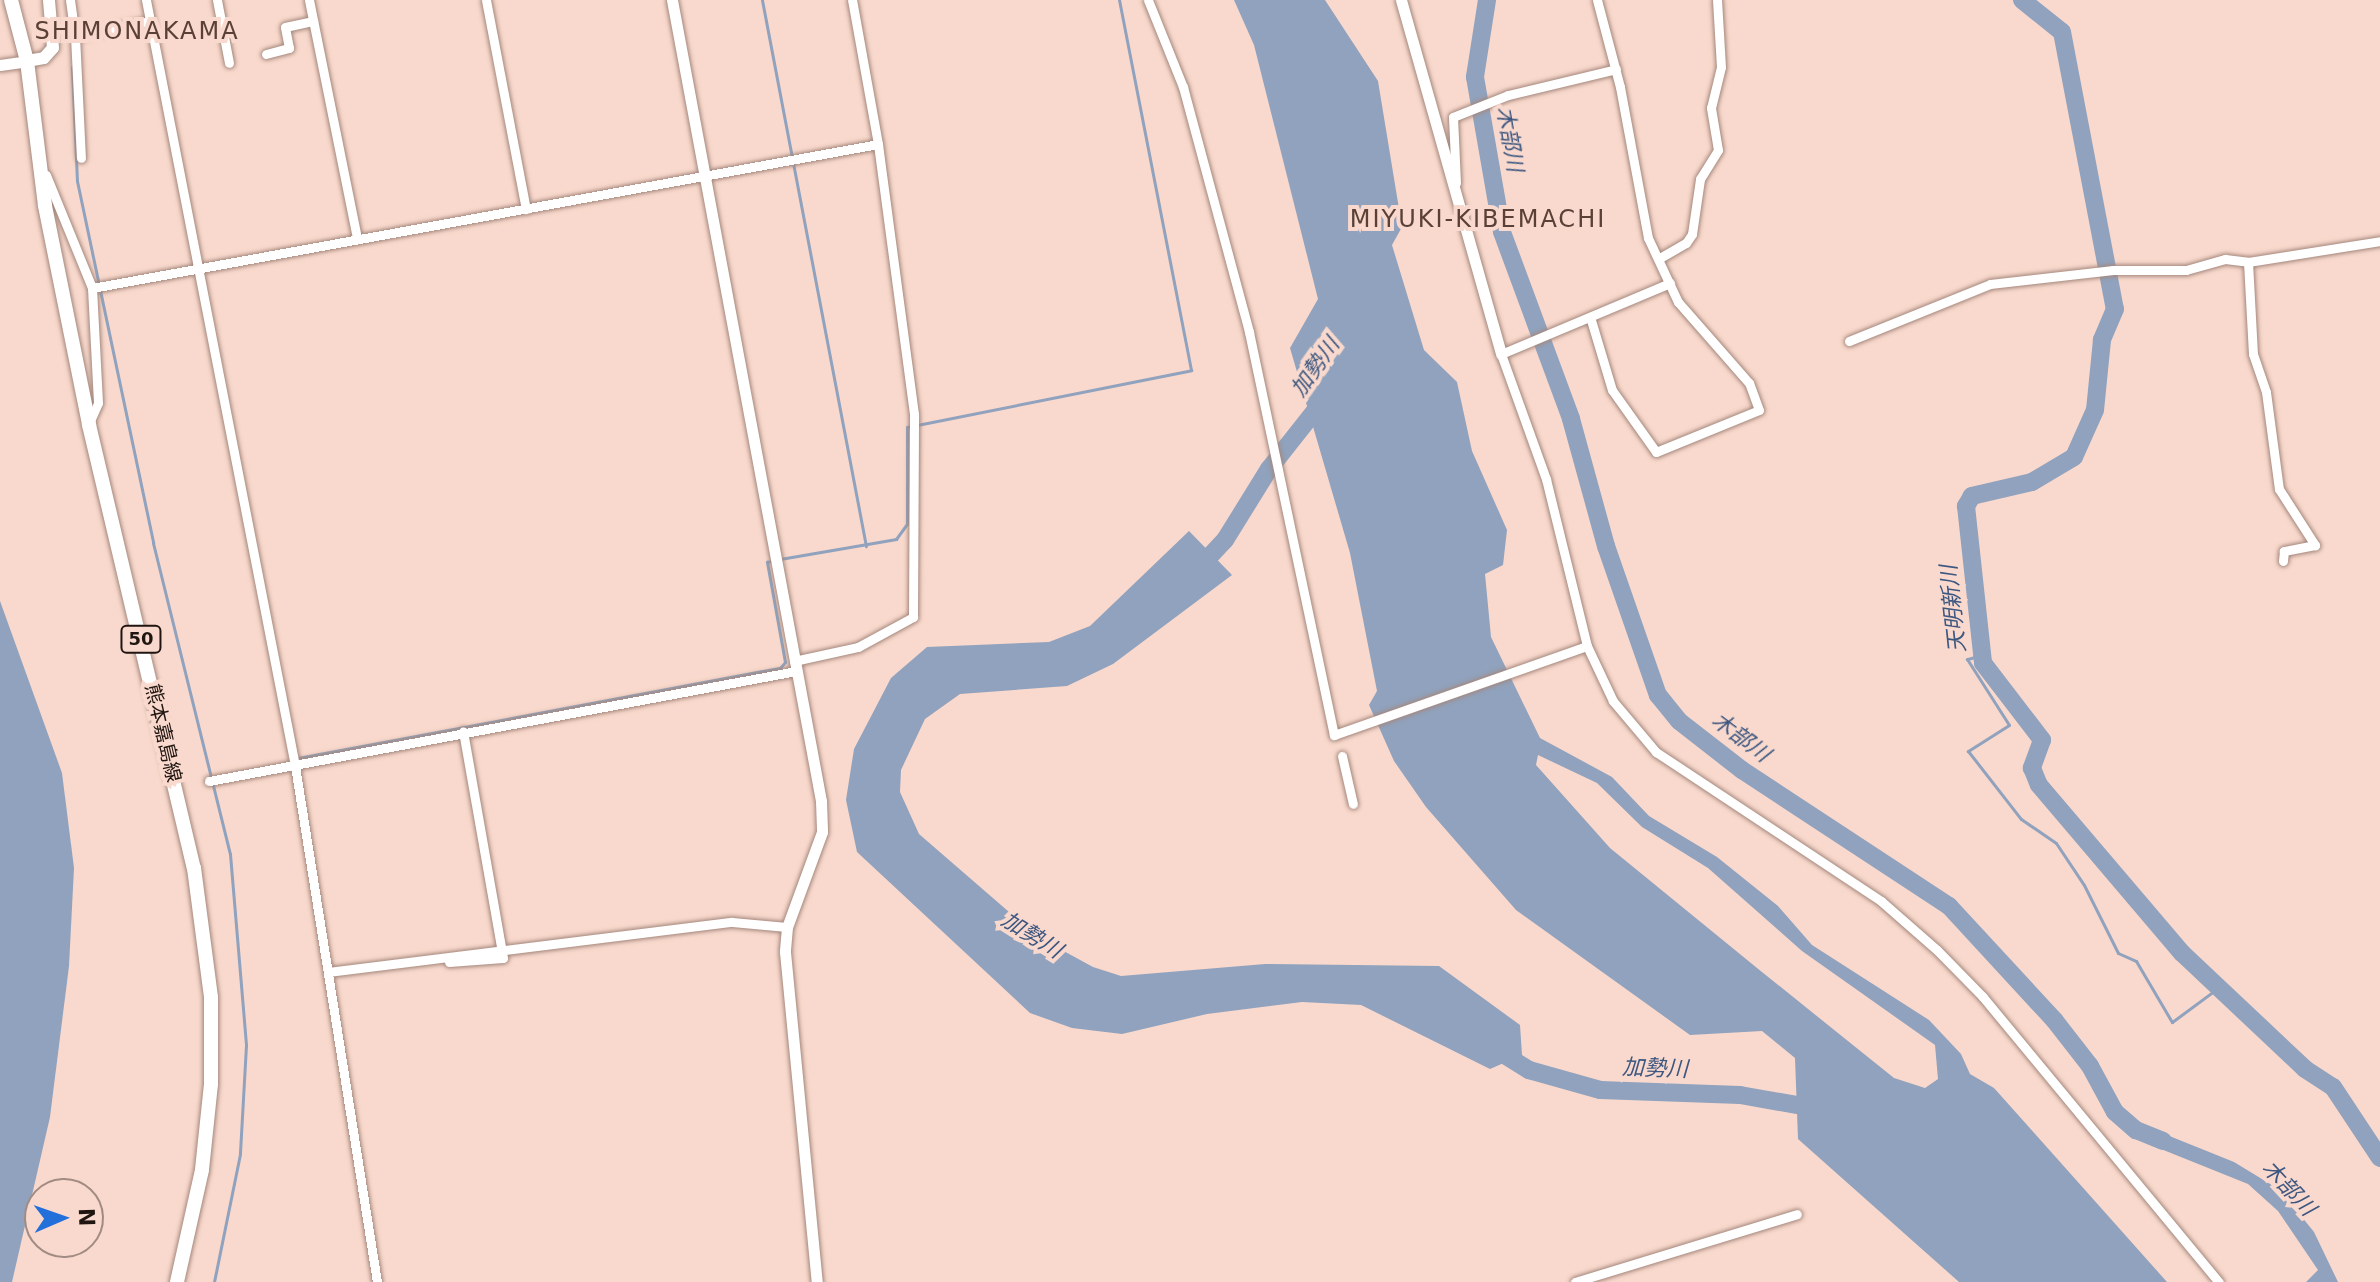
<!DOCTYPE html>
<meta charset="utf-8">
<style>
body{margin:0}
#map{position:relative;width:2380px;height:1282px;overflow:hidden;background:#f9d9cd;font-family:"DejaVu Sans","Noto Sans JP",sans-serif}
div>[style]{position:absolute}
.water>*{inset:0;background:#90a2bd}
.stream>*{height:3px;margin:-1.5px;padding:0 1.5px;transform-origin:1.5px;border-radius:1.5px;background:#90a2bd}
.river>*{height:18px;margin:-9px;padding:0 9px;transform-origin:9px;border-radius:9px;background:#90a2bd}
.roads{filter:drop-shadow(0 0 2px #a4877c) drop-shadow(0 0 2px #a4877c)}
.minor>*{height:9px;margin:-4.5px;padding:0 4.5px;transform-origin:4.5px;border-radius:4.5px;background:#fff}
.tertiary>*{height:11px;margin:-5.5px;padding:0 5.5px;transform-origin:5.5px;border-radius:5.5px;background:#fff}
.secondary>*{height:12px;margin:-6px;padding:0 6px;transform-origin:6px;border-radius:6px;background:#fff}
.primary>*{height:14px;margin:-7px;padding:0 7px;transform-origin:7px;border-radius:7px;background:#fff}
span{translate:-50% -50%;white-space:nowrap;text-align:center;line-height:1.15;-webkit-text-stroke:8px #f9d9cd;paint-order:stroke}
.shield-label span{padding:2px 6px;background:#f9d9cd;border:2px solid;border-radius:6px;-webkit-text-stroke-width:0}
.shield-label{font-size:18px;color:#201511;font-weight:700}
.street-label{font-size:20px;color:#201511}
.water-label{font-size:22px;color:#3d5780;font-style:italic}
.quarter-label{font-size:24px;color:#5a4036;letter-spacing:2px}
.north{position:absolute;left:24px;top:1178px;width:80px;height:80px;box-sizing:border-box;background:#f9d9cd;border:2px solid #a28b82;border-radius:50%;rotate:88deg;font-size:22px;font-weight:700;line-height:32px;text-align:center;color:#201511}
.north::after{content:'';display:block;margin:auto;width:28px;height:36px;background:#2470db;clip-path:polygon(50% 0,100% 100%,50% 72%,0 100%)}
</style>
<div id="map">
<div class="water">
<i style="clip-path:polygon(evenodd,1234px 0,1325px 0,1378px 81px,1402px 227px,1392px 245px,1424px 350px,1457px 382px,1472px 451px,1507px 530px,1503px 565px,1485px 574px,1491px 637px,1540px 738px,1612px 777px,1649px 816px,1717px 857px,1778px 906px,1812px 945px,1929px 1020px,1961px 1054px,1970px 1074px,1994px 1088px,2167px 1282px,1959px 1282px,1798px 1139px,1795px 1058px,1762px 1031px,1690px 1035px,1516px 910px,1426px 807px,1394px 761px,1369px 705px,1377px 691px,1350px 553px,1290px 348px,1318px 299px,1254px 45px,1234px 0,1538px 755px,1597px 783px,1642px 827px,1708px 868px,1802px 951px,1935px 1045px,1938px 1079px,1925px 1088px,1894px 1078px,1757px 968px,1610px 848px,1536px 765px,1538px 755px)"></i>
<i style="clip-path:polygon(1189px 531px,1232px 575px,1113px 664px,1067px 686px,960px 694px,925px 719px,901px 770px,900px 792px,919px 834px,1038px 937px,1093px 967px,1121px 976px,1265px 964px,1439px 966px,1520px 1025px,1522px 1055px,1490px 1069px,1361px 1005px,1302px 1002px,1207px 1014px,1122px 1034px,1072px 1028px,1030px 1013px,857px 852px,846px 800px,854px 749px,891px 678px,927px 647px,1049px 642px,1090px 626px)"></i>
<i style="clip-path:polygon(0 601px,62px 773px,74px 868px,69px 966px,50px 1117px,12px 1282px,0 1282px)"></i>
<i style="clip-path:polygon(2147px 1127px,2234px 1162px,2280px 1190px,2314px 1232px,2338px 1282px,2306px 1282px,2318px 1270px,2278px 1211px,2248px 1184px,2136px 1139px)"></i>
</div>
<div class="stream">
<i style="left:762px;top:0;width:556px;rotate:79.22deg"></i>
<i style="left:72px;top:67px;width:114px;rotate:87.5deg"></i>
<i style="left:77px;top:181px;width:370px;rotate:78.1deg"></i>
<i style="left:153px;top:543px;width:320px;rotate:76.1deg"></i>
<i style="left:230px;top:854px;width:192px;rotate:85.2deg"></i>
<i style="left:246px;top:1045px;width:109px;rotate:93.2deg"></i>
<i style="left:240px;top:1154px;width:131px;rotate:101.5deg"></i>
<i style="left:780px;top:559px;width:118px;rotate:-9.8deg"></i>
<i style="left:896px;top:539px;width:19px;rotate:-54deg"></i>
<i style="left:907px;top:524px;width:97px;rotate:-90deg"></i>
<i style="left:907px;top:427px;width:290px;rotate:-11.3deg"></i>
<i style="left:1191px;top:370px;width:377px;rotate:-101deg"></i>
<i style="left:1985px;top:654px;width:19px;rotate:164deg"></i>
<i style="left:1967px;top:659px;width:78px;rotate:57.5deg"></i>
<i style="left:2009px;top:725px;width:49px;rotate:147.6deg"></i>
<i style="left:1968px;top:751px;width:86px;rotate:52.1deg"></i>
<i style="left:2021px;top:819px;width:42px;rotate:34.4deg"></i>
<i style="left:2056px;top:843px;width:50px;rotate:56.3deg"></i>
<i style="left:2084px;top:885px;width:76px;rotate:63.4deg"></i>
<i style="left:2118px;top:953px;width:20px;rotate:24deg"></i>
<i style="left:2136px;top:961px;width:71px;rotate:59.5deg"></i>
<i style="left:2172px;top:1022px;width:57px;rotate:-36.5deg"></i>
<i style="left:298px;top:758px;width:490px;rotate:-10.6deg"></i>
<i style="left:780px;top:668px;width:8px;rotate:-50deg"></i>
<i style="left:785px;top:662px;width:102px;rotate:-100.2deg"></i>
<i style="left:767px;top:562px;width:5px;rotate:-11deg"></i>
</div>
<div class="river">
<i style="left:1487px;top:0;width:78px;rotate:98.9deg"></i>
<i style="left:1475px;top:77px;width:157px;rotate:80.1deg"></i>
<i style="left:1502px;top:232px;width:199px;rotate:69.7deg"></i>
<i style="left:1571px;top:419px;width:132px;rotate:74.6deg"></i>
<i style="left:1606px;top:546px;width:158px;rotate:70.8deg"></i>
<i style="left:1658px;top:695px;width:33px;rotate:51deg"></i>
<i style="left:1679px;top:721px;width:80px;rotate:37.9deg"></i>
<i style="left:1742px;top:770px;width:248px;rotate:33.3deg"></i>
<i style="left:1949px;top:906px;width:156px;rotate:47.3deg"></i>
<i style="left:2055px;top:1021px;width:57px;rotate:52.1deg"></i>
<i style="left:2090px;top:1066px;width:52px;rotate:61.5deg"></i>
<i style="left:2115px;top:1112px;width:28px;rotate:41deg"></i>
<i style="left:2136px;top:1130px;width:29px;rotate:22deg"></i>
<i style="left:2022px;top:0;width:51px;rotate:38.7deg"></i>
<i style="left:2062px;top:32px;width:282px;rotate:79.2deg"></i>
<i style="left:2115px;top:309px;width:34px;rotate:113deg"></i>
<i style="left:2102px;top:340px;width:70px;rotate:95.7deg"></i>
<i style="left:2095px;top:410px;width:51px;rotate:114.1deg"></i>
<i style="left:2074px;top:457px;width:49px;rotate:149.2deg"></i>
<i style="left:2032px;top:482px;width:62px;rotate:166.9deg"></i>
<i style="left:1972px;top:496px;width:12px;rotate:121deg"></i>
<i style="left:1966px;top:506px;width:158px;rotate:83.8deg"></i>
<i style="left:1983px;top:663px;width:97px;rotate:52.5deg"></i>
<i style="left:2042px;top:740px;width:30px;rotate:110deg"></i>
<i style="left:2032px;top:768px;width:18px;rotate:68deg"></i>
<i style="left:2039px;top:785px;width:221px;rotate:49.6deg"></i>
<i style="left:2182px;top:953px;width:169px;rotate:43.3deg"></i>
<i style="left:2305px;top:1069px;width:33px;rotate:33deg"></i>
<i style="left:2333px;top:1087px;width:85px;rotate:56.5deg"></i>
<i style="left:1194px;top:573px;width:45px;rotate:-46.8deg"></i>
<i style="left:1225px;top:540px;width:84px;rotate:-58.2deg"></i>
<i style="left:1269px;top:469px;width:85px;rotate:-51.7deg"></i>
<i style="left:1492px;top:1047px;width:44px;rotate:31.9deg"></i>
<i style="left:1529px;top:1070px;width:74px;rotate:15.7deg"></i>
<i style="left:1600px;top:1090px;width:140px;rotate:2deg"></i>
<i style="left:1740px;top:1095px;width:80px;rotate:10deg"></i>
</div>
<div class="roads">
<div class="minor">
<i style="left:70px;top:0;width:36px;rotate:82deg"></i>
<i style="left:75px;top:36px;width:76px;rotate:-11.3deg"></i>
<i style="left:146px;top:0;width:780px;rotate:78.99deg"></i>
<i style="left:295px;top:766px;width:522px;rotate:80.97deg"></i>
<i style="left:217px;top:0;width:64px;rotate:79.2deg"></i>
<i style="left:309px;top:0;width:244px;rotate:78.6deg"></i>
<i style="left:486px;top:0;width:213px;rotate:79.2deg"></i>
<i style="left:1148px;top:0;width:94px;rotate:68.1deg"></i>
<i style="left:1183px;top:87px;width:254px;rotate:74.9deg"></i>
<i style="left:1249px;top:332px;width:412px;rotate:78.1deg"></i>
<i style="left:1334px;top:735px;width:268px;rotate:-19.4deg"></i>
<i style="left:75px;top:36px;width:122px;rotate:87.2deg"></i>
<i style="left:266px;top:54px;width:24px;rotate:-15deg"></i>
<i style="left:289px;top:48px;width:21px;rotate:-101deg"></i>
<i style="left:285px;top:27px;width:29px;rotate:-12deg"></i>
<i style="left:46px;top:175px;width:122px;rotate:67.8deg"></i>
<i style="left:92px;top:288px;width:115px;rotate:87deg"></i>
<i style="left:98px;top:403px;width:20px;rotate:114deg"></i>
<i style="left:1456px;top:183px;width:66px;rotate:-92.6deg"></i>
<i style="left:1453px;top:117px;width:59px;rotate:-21.8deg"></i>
<i style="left:1508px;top:95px;width:111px;rotate:-13.5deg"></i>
<i style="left:1658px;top:259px;width:32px;rotate:-30deg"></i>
<i style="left:1686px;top:243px;width:11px;rotate:-56deg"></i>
<i style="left:1692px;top:234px;width:56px;rotate:-81.7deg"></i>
<i style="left:1700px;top:179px;width:34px;rotate:-58deg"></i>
<i style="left:1718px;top:150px;width:43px;rotate:-99.5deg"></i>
<i style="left:1711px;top:108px;width:42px;rotate:-76.3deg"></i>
<i style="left:1721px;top:67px;width:67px;rotate:-93.4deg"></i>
<i style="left:2248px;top:262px;width:92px;rotate:86.9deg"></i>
<i style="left:2253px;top:354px;width:40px;rotate:71.1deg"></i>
<i style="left:2266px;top:392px;width:98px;rotate:82.4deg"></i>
<i style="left:2279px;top:489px;width:67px;rotate:57.3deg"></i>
<i style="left:2315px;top:545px;width:32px;rotate:169deg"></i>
<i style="left:2284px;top:551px;width:10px;rotate:96deg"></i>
<i style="left:1670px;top:283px;width:183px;rotate:157.2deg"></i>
<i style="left:1501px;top:354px;width:133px;rotate:70.2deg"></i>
<i style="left:1546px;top:479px;width:172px;rotate:76.2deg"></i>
<i style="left:1587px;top:646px;width:61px;rotate:64.7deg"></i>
<i style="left:1613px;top:701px;width:67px;rotate:49.9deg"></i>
<i style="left:1656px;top:752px;width:270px;rotate:33.5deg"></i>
<i style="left:1881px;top:901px;width:74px;rotate:41.2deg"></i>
<i style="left:1937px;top:950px;width:66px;rotate:45.6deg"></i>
<i style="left:1983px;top:997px;width:370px;rotate:50.4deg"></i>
<i style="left:92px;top:288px;width:799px;rotate:-10.38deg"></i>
<i style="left:1591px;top:320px;width:73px;rotate:73.3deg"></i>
<i style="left:1612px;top:390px;width:76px;rotate:54.6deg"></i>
<i style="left:1656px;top:452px;width:111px;rotate:-22.2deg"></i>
<i style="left:1759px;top:410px;width:29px;rotate:-110deg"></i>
<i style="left:1749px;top:383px;width:108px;rotate:-131.2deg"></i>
<i style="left:1678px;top:302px;width:71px;rotate:-115.1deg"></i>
<i style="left:1648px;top:238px;width:154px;rotate:-100.5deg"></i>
<i style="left:1620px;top:87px;width:90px;rotate:-104.8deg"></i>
<i style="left:1849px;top:341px;width:152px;rotate:-22deg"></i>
<i style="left:1990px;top:284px;width:124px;rotate:-6.5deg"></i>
<i style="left:2113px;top:270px;width:73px"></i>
<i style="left:2186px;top:270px;width:41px;rotate:-15.8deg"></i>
<i style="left:2225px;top:259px;width:23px;rotate:7deg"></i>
<i style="left:2248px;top:262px;width:134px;rotate:-9deg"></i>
<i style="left:794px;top:661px;width:66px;rotate:-12.3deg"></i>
<i style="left:858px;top:647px;width:63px;rotate:-28.6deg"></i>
<i style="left:913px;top:617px;width:203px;rotate:-89.7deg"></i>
<i style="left:914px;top:414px;width:272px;rotate:-97.6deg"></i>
<i style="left:878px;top:144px;width:146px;rotate:-100.2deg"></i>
<i style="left:1342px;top:756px;width:49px;rotate:77.1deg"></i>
<i style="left:209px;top:781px;width:597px;rotate:-10.61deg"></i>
<i style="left:449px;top:962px;width:54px;rotate:-4.2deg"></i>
<i style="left:503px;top:958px;width:230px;rotate:-100deg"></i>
<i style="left:328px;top:972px;width:407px;rotate:-7.1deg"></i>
<i style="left:732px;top:922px;width:55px;rotate:5.2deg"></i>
<i style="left:1575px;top:1282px;width:232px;rotate:-17deg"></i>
</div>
<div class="tertiary">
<i style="left:672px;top:0;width:815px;rotate:79.46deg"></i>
<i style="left:821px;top:801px;width:31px;rotate:88deg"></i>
<i style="left:822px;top:832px;width:101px;rotate:110.2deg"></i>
<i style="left:787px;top:927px;width:25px;rotate:95deg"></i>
<i style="left:785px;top:952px;width:332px;rotate:84.5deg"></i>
<i style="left:1401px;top:0;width:368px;rotate:74.2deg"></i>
<i style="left:0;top:65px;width:27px;rotate:-8deg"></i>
</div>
<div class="secondary">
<i style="left:27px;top:61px;width:17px;rotate:-10deg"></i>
<i style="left:44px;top:58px;width:13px;rotate:-48deg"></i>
<i style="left:53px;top:48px;width:48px;rotate:-94.8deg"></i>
</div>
<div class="primary">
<i style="left:11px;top:0;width:63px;rotate:75.3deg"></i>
<i style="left:27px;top:61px;width:146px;rotate:82.9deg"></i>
<i style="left:45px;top:206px;width:223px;rotate:78.6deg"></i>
<i style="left:89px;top:425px;width:455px;rotate:76.7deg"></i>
<i style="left:194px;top:868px;width:130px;rotate:82.5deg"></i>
<i style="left:211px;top:997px;width:87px;rotate:90deg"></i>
<i style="left:211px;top:1084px;width:86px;rotate:96deg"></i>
<i style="left:202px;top:1170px;width:115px;rotate:102.6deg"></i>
</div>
</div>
<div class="shield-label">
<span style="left:141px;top:639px">50</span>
</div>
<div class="street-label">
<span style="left:163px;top:733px;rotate:77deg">熊本嘉島線</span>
</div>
<div class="water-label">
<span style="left:1510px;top:139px;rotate:80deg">木部川</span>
<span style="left:1315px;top:367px;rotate:-55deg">加勢川</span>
<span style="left:1953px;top:609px;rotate:-96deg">天明新川</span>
<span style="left:1741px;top:737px;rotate:37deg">木部川</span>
<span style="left:1032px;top:935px;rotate:32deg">加勢川</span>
<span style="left:1655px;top:1068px;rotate:2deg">加勢川</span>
<span style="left:2289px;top:1188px;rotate:47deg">木部川</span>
</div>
<div class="quarter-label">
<span style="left:137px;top:32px">SHIMONAKAMA</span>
<span style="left:1478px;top:220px">MIYUKI-KIBEMACHI</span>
</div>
<div class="north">N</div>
</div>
